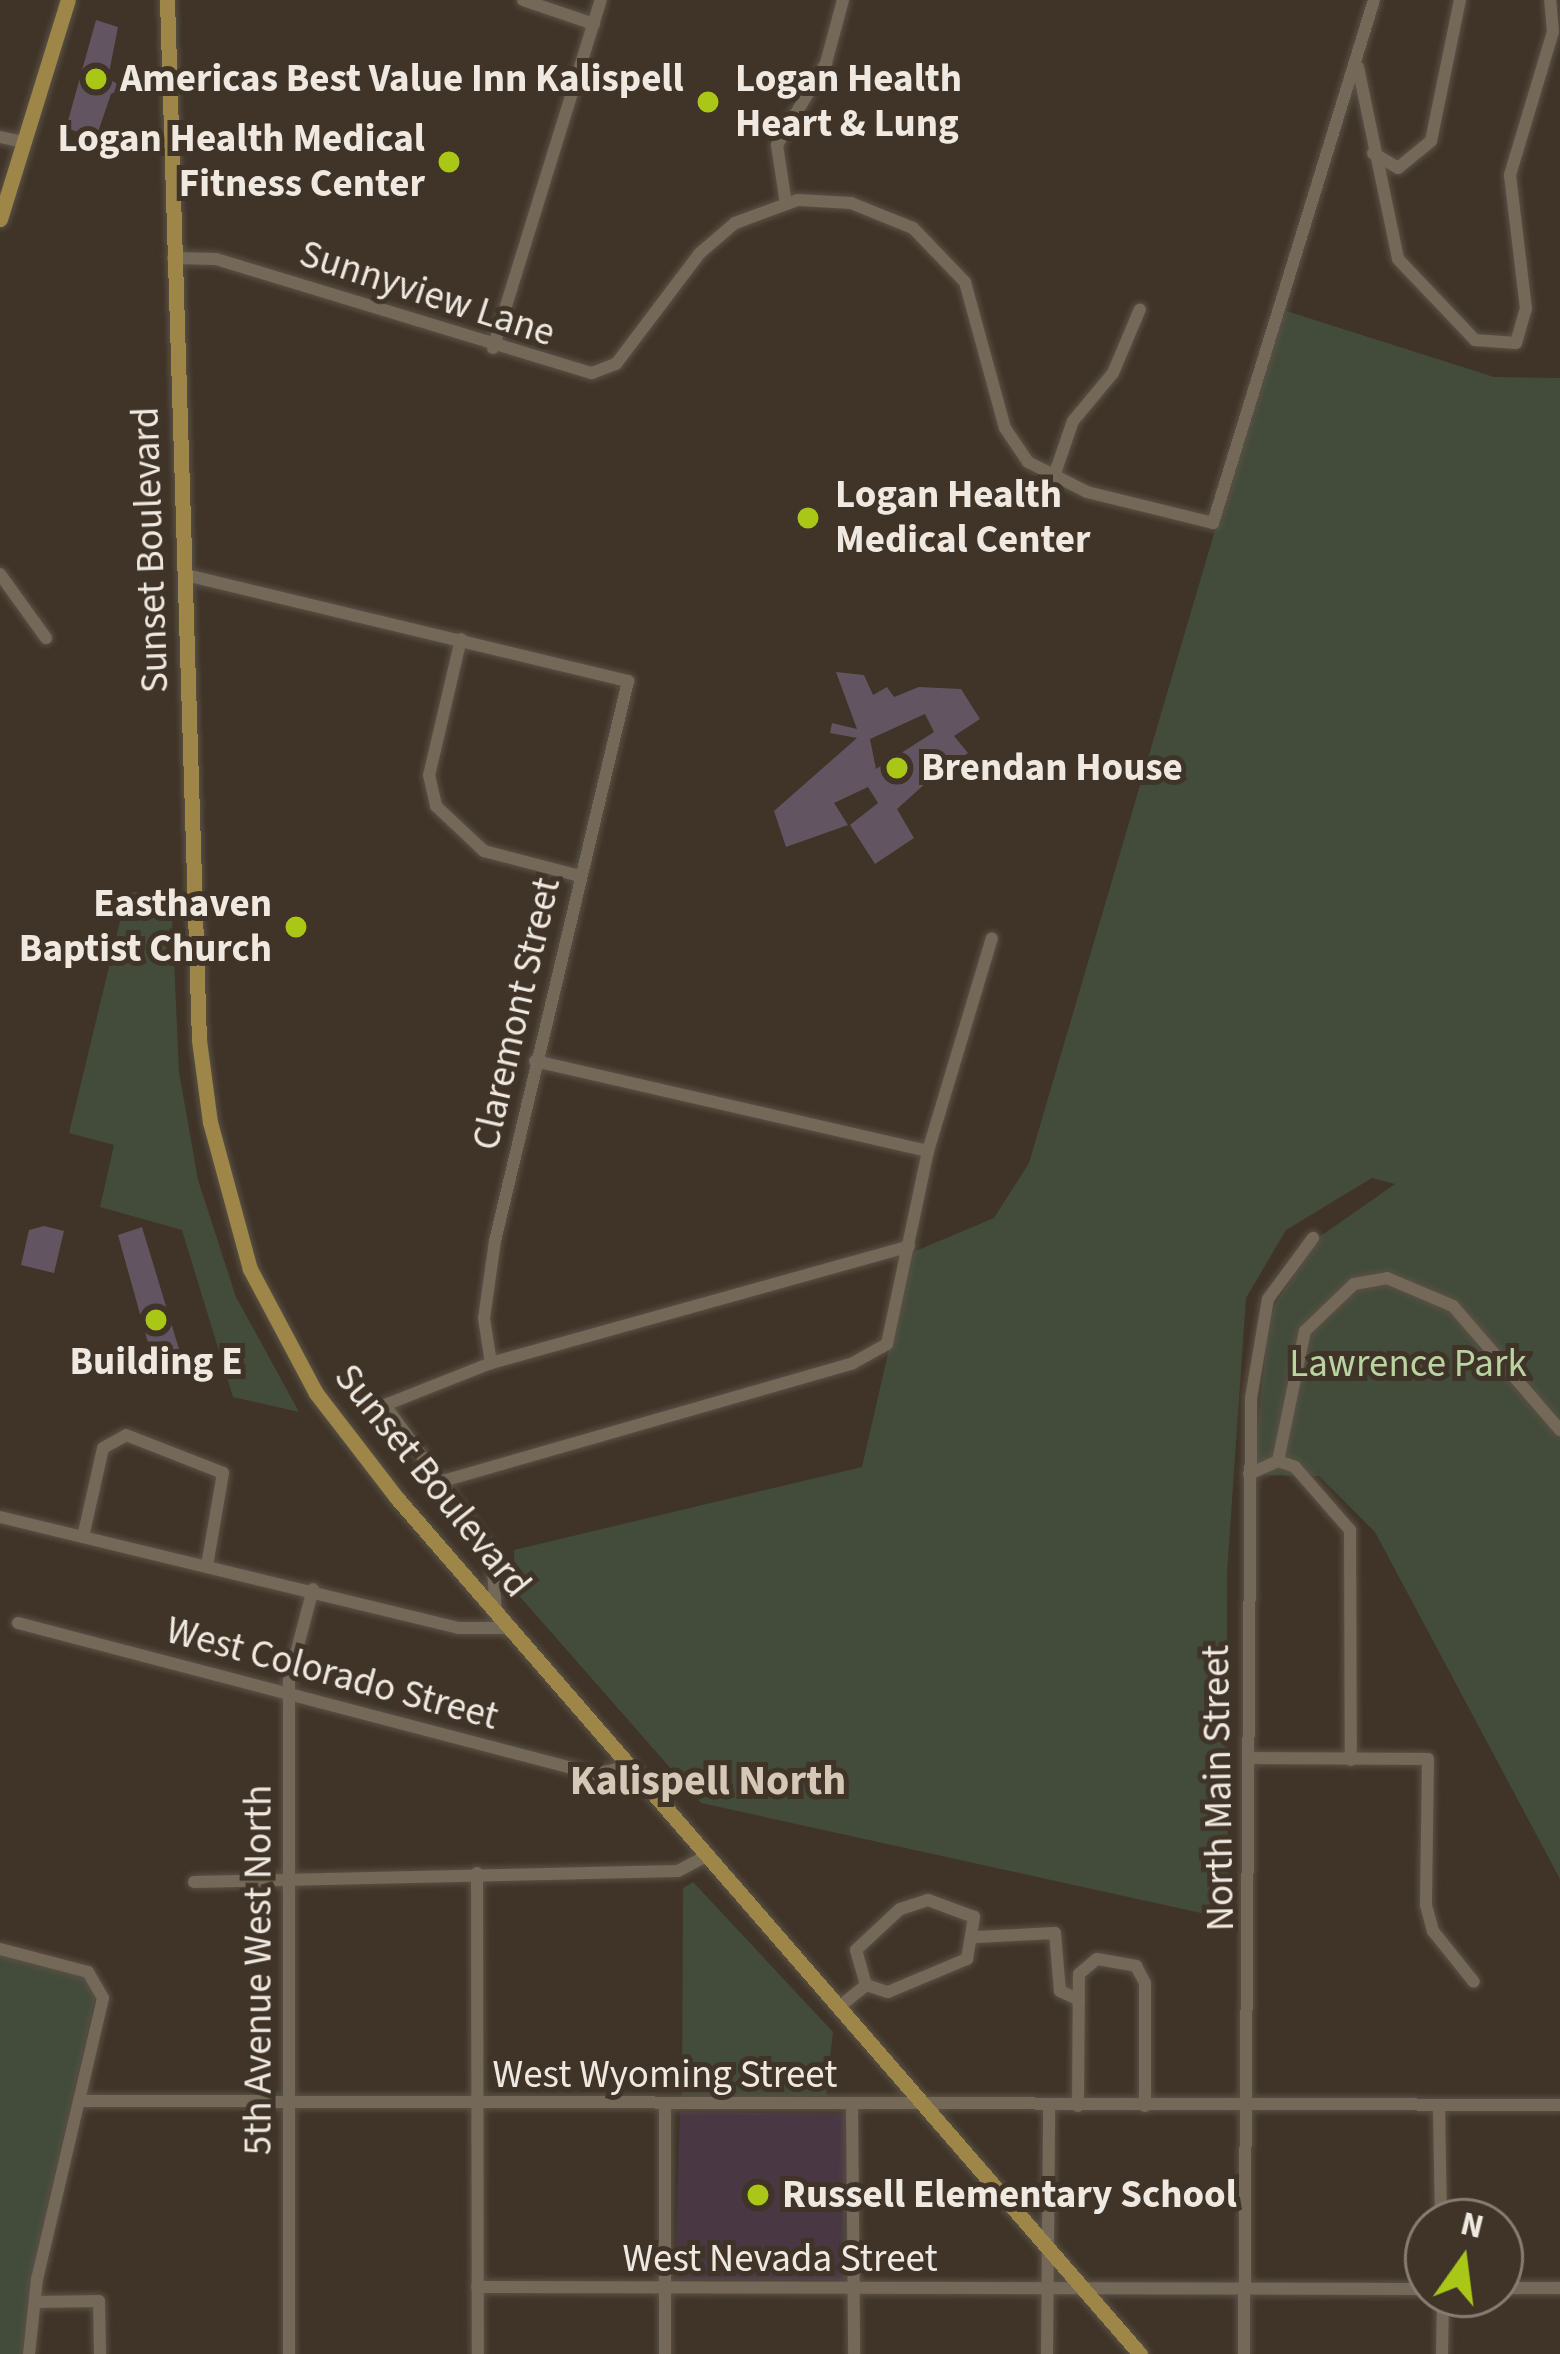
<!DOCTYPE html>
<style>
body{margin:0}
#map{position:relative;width:1560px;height:2354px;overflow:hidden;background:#3f3427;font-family:"Source Sans 3",sans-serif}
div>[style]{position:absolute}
.education>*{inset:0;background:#493844}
.green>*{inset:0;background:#434c3a}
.building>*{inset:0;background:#635461}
.roads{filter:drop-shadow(0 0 3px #5a5146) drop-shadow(0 0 3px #5a5146)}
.minor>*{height:12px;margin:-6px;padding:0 6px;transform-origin:6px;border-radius:6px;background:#746859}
.major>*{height:15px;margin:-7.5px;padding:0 7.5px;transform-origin:7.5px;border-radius:7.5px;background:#9d8648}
.dots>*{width:33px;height:33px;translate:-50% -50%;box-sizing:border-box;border:6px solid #3f3427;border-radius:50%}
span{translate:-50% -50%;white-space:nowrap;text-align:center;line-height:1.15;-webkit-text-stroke:10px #3f3427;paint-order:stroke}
.poi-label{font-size:39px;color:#f0e9e1;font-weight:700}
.left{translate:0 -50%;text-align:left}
.right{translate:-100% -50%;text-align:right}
.street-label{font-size:39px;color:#f0e9e1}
.park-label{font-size:39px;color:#b9d3a1}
.neighbourhood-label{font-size:42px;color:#d5c8b7;font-weight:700}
.north{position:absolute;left:1404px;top:2198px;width:120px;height:120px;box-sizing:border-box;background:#3f3427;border:3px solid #867c71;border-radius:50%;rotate:14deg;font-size:33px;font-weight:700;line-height:48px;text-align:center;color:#f0e9e1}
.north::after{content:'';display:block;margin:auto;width:42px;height:54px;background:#aac718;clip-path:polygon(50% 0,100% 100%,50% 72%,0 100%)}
</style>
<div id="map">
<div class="education">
<i style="clip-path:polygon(680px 2112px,845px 2114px,845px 2280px,675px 2280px)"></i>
</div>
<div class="green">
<i style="clip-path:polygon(1280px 309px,1494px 377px,1560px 378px,1560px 1879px,1375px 1532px,1319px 1476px,1253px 1475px,1269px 1315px,1315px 1240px,1395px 1184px,1372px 1178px,1286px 1230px,1246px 1298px,1227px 1573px,1228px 1919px,701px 1803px,515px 1591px,514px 1550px,862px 1467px,911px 1253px,994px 1218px,1029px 1163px)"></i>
<i style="clip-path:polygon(127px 892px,171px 893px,179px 1072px,198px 1180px,236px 1297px,299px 1412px,233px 1397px,182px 1230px,100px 1207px,114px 1145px,69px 1133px)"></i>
<i style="clip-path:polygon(693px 1882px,833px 2032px,826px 2096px,682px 2099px,683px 1888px)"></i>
<i style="clip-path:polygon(0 1955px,89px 1978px,97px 1991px,31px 2277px,23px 2354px,0 2354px)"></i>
</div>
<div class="building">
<i style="clip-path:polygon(96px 20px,118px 27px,108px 78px,123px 88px,111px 94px,96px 138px,66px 128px)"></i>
<i style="clip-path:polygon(evenodd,836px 672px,864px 675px,873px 695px,887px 687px,894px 697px,919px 687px,961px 689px,980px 719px,954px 736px,968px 753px,957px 760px,962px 768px,940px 780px,936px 774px,897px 809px,914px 838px,875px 864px,850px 825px,878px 803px,868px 787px,834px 803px,848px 825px,786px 847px,774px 811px,857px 738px,830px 733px,832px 723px,857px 729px,836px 672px,925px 714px,934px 732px,876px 769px,870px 739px,925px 714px)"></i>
<i style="clip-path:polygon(44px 1226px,64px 1231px,54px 1273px,21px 1265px,29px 1230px)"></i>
<i style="clip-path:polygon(142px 1227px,179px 1349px,152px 1357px,118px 1235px)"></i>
</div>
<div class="roads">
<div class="minor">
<i style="left:523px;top:0;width:75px;rotate:18.7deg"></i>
<i style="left:1358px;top:67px;width:196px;rotate:78.2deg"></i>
<i style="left:1398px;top:259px;width:112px;rotate:46.5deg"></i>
<i style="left:1475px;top:340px;width:41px;rotate:4.2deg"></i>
<i style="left:1516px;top:343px;width:35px;rotate:-74deg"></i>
<i style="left:1526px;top:309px;width:135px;rotate:-96.8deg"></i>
<i style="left:1510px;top:175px;width:149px;rotate:-73.3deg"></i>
<i style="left:1553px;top:32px;width:32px;rotate:-95deg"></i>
<i style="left:0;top:137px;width:25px;rotate:12deg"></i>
<i style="left:1373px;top:153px;width:29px;rotate:31deg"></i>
<i style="left:1398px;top:168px;width:43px;rotate:-39.3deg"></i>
<i style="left:1431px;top:141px;width:144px;rotate:-78.4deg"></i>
<i style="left:786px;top:204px;width:60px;rotate:-98.7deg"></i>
<i style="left:777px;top:145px;width:96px;rotate:-59.1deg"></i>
<i style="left:826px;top:63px;width:65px;rotate:-74.9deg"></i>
<i style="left:173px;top:258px;width:43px;rotate:1.3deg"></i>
<i style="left:216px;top:259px;width:393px;rotate:16.9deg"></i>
<i style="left:592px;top:373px;width:26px;rotate:-21deg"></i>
<i style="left:616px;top:364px;width:139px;rotate:-52.9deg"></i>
<i style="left:700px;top:253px;width:46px;rotate:-40.6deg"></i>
<i style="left:735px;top:223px;width:67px;rotate:-20.1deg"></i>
<i style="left:798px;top:200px;width:53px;rotate:3.2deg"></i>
<i style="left:851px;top:203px;width:67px;rotate:22deg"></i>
<i style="left:913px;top:228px;width:75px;rotate:46.1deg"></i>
<i style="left:965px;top:282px;width:151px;rotate:74.7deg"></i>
<i style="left:1005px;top:428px;width:41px;rotate:55.9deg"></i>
<i style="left:1028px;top:462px;width:66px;rotate:27deg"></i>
<i style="left:1087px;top:492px;width:130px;rotate:13.8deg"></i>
<i style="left:1213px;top:523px;width:547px;rotate:-72.89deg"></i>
<i style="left:493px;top:348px;width:364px;rotate:-72.8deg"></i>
<i style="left:1053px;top:479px;width:61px;rotate:-71deg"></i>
<i style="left:1073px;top:421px;width:62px;rotate:-50.2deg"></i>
<i style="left:1113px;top:373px;width:69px;rotate:-67.1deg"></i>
<i style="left:0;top:574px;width:79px;rotate:54.3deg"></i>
<i style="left:186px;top:575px;width:455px;rotate:13.5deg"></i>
<i style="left:628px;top:681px;width:576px;rotate:103.36deg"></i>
<i style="left:495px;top:1241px;width:78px;rotate:98.1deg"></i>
<i style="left:484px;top:1318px;width:46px;rotate:81.2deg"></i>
<i style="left:461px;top:639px;width:140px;rotate:103.2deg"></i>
<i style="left:429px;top:775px;width:32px;rotate:77deg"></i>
<i style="left:436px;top:806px;width:66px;rotate:43.2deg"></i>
<i style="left:484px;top:851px;width:99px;rotate:14.6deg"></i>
<i style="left:535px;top:1061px;width:403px;rotate:12.9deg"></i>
<i style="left:1278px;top:1461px;width:133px;rotate:-78.3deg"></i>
<i style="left:1305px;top:1331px;width:68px;rotate:-43.8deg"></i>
<i style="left:1354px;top:1284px;width:34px;rotate:-10deg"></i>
<i style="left:1387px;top:1278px;width:72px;rotate:23deg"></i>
<i style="left:1453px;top:1306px;width:164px;rotate:49.2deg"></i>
<i style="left:1249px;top:1474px;width:32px;rotate:-24deg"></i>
<i style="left:1278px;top:1461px;width:18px;rotate:19deg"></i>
<i style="left:1295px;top:1467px;width:84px;rotate:48.9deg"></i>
<i style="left:1350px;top:1530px;width:230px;rotate:89.8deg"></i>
<i style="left:446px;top:1480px;width:423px;rotate:-16deg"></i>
<i style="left:853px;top:1363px;width:39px;rotate:-29deg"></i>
<i style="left:887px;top:1344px;width:197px;rotate:-78deg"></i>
<i style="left:928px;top:1151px;width:222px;rotate:-73.3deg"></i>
<i style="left:0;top:1517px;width:471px;rotate:13.6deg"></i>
<i style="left:458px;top:1628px;width:50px"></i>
<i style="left:83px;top:1537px;width:91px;rotate:-77.3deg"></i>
<i style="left:103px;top:1448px;width:26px;rotate:-29deg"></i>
<i style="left:126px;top:1435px;width:104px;rotate:21.4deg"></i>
<i style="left:223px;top:1473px;width:94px;rotate:99.8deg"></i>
<i style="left:496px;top:1614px;width:61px;rotate:-93.8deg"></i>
<i style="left:492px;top:1553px;width:183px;rotate:-125.9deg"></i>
<i style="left:385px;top:1405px;width:114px;rotate:-21.6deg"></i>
<i style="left:491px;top:1363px;width:434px;rotate:-15.6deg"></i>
<i style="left:18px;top:1623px;width:596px;rotate:14.67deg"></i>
<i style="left:595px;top:1774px;width:35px;rotate:-13deg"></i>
<i style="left:1249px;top:1758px;width:179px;rotate:0.3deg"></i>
<i style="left:1428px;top:1759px;width:146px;rotate:90.8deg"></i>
<i style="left:1426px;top:1905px;width:27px;rotate:75deg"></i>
<i style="left:1433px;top:1931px;width:65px;rotate:51.2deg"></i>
<i style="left:477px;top:1873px;width:481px;rotate:89.9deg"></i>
<i style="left:194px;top:1882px;width:484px;rotate:-1.3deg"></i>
<i style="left:678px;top:1871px;width:34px;rotate:-28deg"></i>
<i style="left:977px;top:1937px;width:78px;rotate:-2.9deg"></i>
<i style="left:1055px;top:1933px;width:58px;rotate:85.1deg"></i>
<i style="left:1060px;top:1991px;width:21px;rotate:25deg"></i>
<i style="left:0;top:1949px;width:91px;rotate:14.6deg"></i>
<i style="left:88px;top:1972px;width:30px;rotate:60deg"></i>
<i style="left:103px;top:1998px;width:289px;rotate:103.2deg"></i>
<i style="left:37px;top:2279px;width:75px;rotate:96.1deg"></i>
<i style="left:839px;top:2007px;width:35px;rotate:-39deg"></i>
<i style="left:866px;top:1985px;width:23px;rotate:18deg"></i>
<i style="left:888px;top:1992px;width:86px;rotate:-22.7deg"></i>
<i style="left:967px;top:1959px;width:43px;rotate:-80.5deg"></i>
<i style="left:974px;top:1917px;width:49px;rotate:-159.7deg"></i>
<i style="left:928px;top:1900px;width:29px;rotate:162deg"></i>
<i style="left:900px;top:1909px;width:60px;rotate:137deg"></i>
<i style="left:856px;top:1950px;width:36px;rotate:74deg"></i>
<i style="left:79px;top:2101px;width:1481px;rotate:0.15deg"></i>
<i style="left:665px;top:2105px;width:249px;rotate:90deg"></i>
<i style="left:852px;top:2106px;width:248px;rotate:89.5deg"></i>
<i style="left:1078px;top:2106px;width:132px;rotate:-89.6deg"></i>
<i style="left:1079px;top:1974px;width:23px;rotate:-40deg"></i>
<i style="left:1097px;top:1959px;width:40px;rotate:10deg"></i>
<i style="left:1136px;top:1966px;width:19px;rotate:62deg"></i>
<i style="left:1145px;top:1983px;width:123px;rotate:90deg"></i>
<i style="left:1439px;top:2107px;width:115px;rotate:89deg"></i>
<i style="left:477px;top:2287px;width:951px;rotate:0.12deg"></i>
<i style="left:1500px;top:2288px;width:60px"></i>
<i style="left:35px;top:2302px;width:64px;rotate:-0.9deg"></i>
<i style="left:99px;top:2301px;width:53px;rotate:88.9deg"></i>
<i style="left:289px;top:2354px;width:674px;rotate:-90deg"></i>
<i style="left:289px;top:1680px;width:94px;rotate:-75.2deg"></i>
<i style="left:1047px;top:2354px;width:247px;rotate:-89.5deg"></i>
<i style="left:1244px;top:2354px;width:956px;rotate:-89.58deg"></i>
<i style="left:1251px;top:1398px;width:100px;rotate:-80.3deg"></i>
<i style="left:1268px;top:1299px;width:76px;rotate:-53.6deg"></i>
<i style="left:1442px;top:2354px;width:60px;rotate:-89deg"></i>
</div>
<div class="major">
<i style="left:167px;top:0;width:1040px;rotate:88.24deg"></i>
<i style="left:199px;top:1040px;width:83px;rotate:82.4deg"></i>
<i style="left:210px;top:1122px;width:152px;rotate:74.8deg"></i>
<i style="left:250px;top:1269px;width:140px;rotate:62deg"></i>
<i style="left:316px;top:1393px;width:131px;rotate:52.4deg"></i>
<i style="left:396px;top:1497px;width:1135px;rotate:49.04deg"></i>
<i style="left:0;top:219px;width:229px;rotate:-72.8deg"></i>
</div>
</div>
<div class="dots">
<i style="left:96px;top:79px;background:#aac718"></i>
<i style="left:708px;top:102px;background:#aac718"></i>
<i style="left:449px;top:162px;background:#aac718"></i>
<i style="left:808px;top:518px;background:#aac718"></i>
<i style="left:897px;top:768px;background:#aac718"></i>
<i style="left:296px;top:927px;background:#aac718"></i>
<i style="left:156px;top:1320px;background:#aac718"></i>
<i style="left:758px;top:2195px;background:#aac718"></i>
</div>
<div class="poi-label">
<span class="left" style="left:120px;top:79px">Americas Best Value Inn Kalispell</span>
<span class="left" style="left:735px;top:102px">Logan Health<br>Heart &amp; Lung</span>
<span class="right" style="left:425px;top:162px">Logan Health Medical<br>Fitness Center</span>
<span class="left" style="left:835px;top:518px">Logan Health<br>Medical Center</span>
<span class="left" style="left:921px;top:768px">Brendan House</span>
<span class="right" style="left:272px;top:927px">Easthaven<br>Baptist Church</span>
<span style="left:156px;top:1362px">Building E</span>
<span class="left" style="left:782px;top:2195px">Russell Elementary School</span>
</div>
<div class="street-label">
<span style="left:427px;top:294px;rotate:18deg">Sunnyview Lane</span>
<span style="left:151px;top:550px;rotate:-92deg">Sunset Boulevard</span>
<span style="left:517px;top:1014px;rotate:-77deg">Claremont Street</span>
<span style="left:432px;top:1481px;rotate:51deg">Sunset Boulevard</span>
<span style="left:332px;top:1674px;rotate:15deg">West Colorado Street</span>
<span style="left:1219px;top:1788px;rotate:-91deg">North Main Street</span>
<span style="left:259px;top:1970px;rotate:-90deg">5th Avenue West North</span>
<span style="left:665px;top:2075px">West Wyoming Street</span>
<span style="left:780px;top:2259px">West Nevada Street</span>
</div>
<div class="park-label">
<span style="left:1408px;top:1364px">Lawrence Park</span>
</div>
<div class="neighbourhood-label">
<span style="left:708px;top:1781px">Kalispell North</span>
</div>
<div class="north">N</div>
</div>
